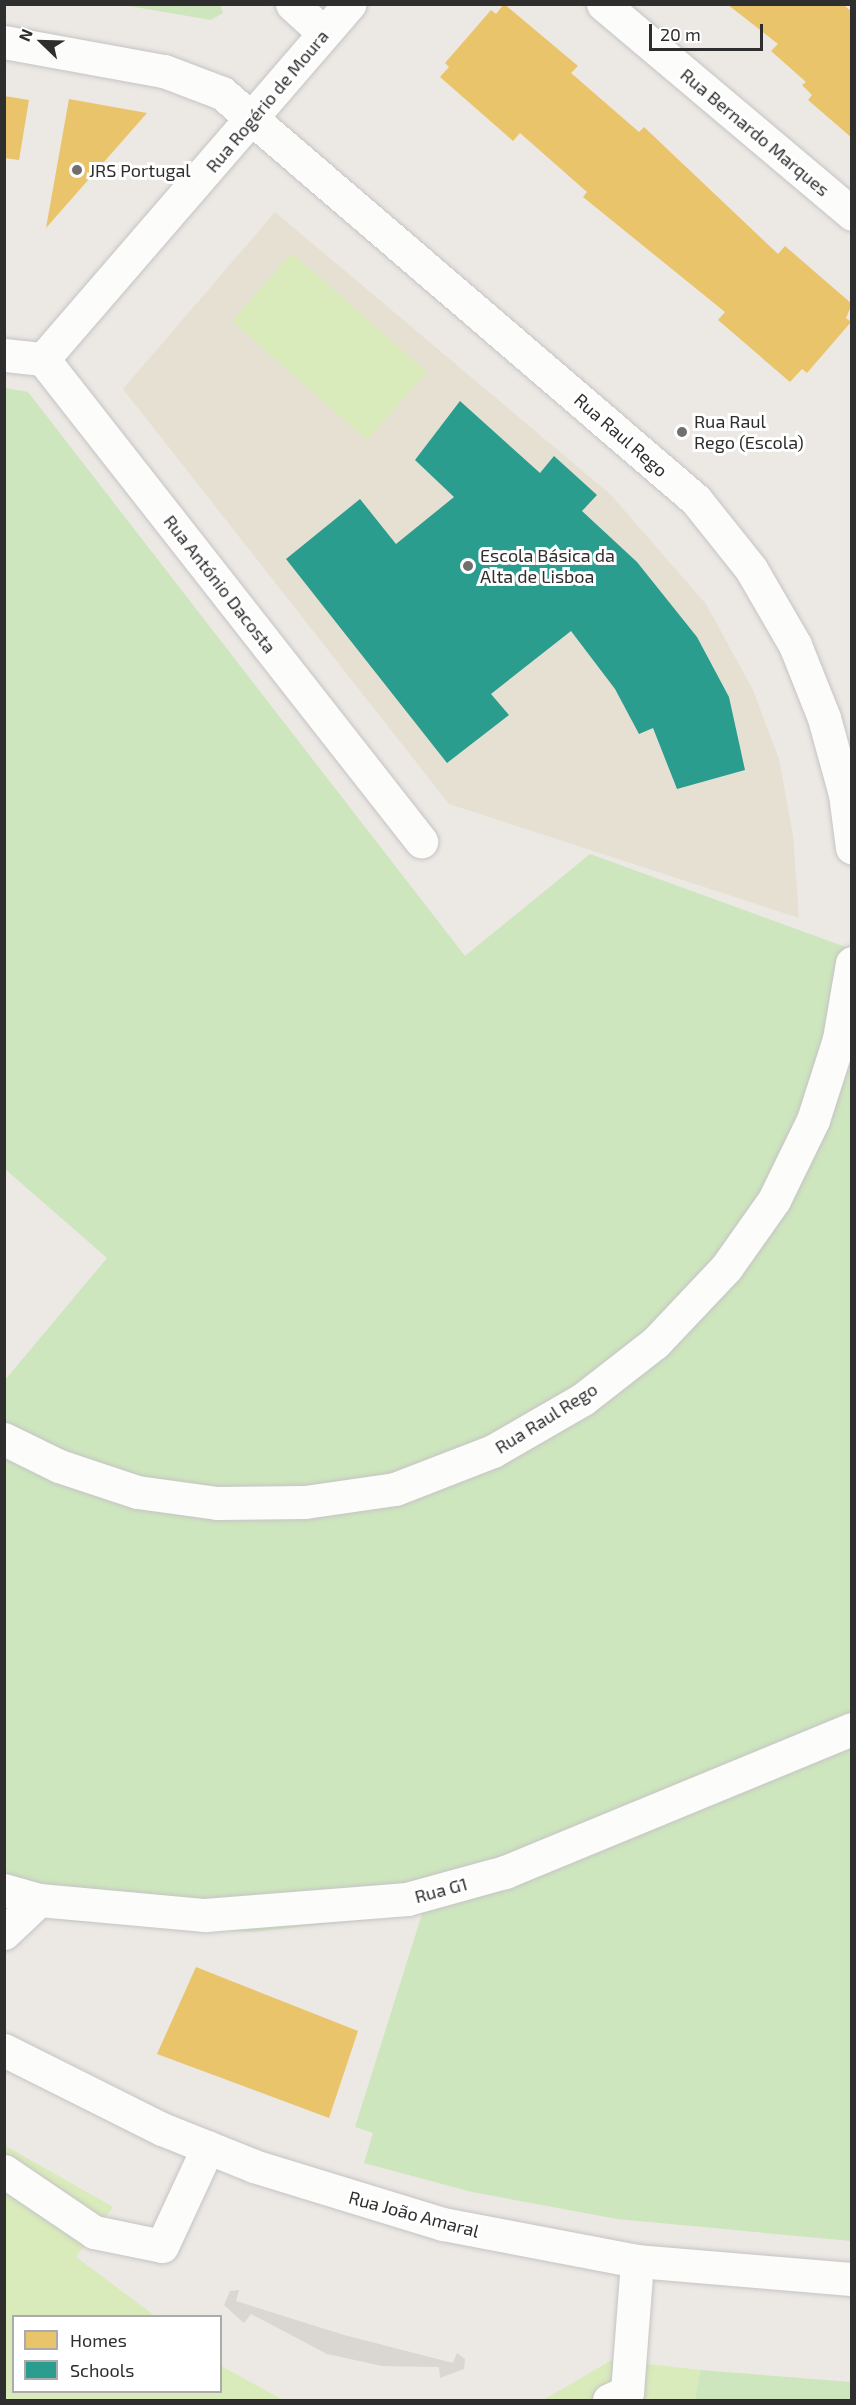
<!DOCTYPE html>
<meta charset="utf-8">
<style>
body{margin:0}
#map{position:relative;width:856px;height:2405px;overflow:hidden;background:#ece8e4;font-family:"Exo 2",sans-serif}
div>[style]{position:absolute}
.education>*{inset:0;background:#e6e0d3}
.green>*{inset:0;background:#cee6be}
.pitch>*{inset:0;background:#d9eabb}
.plaza>*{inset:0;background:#dad6d2}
.homes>*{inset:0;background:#e9c46a}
.schools>*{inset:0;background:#2a9d8f}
.roads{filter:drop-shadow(0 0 2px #c5c4c5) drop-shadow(0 0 2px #c5c4c5)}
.minor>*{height:33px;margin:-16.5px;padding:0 16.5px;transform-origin:16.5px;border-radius:16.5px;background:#fcfcfb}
.dots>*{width:16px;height:16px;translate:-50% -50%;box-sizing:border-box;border:3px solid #fff;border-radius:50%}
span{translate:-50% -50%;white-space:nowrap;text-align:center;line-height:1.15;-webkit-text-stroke:6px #fff;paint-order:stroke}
.street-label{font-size:18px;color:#2e2e2e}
.poi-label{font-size:18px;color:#2e2e2e}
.left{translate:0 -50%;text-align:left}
.frame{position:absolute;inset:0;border:6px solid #2e2e2e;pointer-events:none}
.legend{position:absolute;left:12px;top:2315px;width:210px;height:78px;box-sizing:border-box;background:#fff;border:2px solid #ababab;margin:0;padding:8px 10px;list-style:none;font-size:18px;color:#2e2e2e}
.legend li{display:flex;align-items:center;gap:12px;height:30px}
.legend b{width:30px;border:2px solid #ababab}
.north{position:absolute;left:12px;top:12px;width:60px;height:60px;-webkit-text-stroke:4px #fff;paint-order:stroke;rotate:293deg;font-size:16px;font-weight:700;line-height:24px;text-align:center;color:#2e2e2e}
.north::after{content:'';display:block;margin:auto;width:21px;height:27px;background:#2e2e2e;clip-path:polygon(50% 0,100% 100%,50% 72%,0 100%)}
.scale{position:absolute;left:649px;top:24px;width:114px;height:27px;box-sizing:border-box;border:3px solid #2e2e2e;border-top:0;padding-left:8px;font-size:18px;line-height:21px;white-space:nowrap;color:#2e2e2e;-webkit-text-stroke:4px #fff;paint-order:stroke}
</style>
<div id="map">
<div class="education">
<i style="clip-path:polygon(275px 212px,610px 494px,706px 604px,753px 690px,779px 759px,793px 836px,799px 918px,449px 804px,123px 389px)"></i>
</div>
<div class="green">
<i style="clip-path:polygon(123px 5px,220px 5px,223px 13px,211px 20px)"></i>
<i style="clip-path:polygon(5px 388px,28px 392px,465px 956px,590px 854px,851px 949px,851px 2241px,617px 2219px,472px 2192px,364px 2163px,373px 2133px,355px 2127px,422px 1914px,251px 1932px,65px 1921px,5px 1893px,5px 1380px,107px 1258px,5px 1169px)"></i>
<i style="clip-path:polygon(700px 2370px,851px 2382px,851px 2400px,695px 2400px)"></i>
</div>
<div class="pitch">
<i style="clip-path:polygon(292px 253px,427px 372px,367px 440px,232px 321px)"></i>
<i style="clip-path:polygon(4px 2145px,113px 2207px,76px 2257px,155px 2316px,14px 2316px,14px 2392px,220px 2392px,221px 2366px,283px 2400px,5px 2400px)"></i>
<i style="clip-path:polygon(612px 2360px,700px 2370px,695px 2400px,543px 2400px)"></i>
</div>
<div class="plaza">
<i style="clip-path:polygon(239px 2290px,236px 2301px,344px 2335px,453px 2363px,457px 2353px,465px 2359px,464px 2369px,440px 2378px,439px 2367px,382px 2366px,327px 2354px,251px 2314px,244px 2323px,224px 2305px,230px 2291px)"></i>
</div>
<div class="homes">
<i style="clip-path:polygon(504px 4px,578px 66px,571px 73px,639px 132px,644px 127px,778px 254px,785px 246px,852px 304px,846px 318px,851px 322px,807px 373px,802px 369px,790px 382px,718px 320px,725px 312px,583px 197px,587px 192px,520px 133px,513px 141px,440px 77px,449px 67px,445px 63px,491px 10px,496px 14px)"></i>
<i style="clip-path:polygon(727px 4px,843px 4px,852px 12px,852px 138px,808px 100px,812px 95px,802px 85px,806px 82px,771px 51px,778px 44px)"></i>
<i style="clip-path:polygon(4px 96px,29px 100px,19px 160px,4px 158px)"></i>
<i style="clip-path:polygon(69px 99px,147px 113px,46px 228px)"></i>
<i style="clip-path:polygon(196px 1967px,358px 2031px,329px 2118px,157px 2054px)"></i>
</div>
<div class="schools">
<i style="clip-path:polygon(460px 401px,540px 473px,554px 456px,597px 495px,582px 511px,637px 562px,697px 637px,729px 697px,745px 770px,677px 789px,653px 728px,639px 734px,615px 689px,571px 631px,491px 694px,509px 715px,447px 763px,286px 559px,360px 499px,396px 544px,454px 497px,415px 460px)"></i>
</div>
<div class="roads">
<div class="minor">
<i style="left:292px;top:4px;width:43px;rotate:42.2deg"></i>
<i style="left:603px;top:4px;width:326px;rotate:40.1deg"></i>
<i style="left:4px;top:42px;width:163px;rotate:10.3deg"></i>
<i style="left:164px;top:71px;width:62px;rotate:20.8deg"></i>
<i style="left:222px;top:93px;width:625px;rotate:40.65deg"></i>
<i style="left:696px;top:500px;width:88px;rotate:51.4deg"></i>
<i style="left:751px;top:569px;width:88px;rotate:59.9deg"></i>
<i style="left:795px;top:645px;width:79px;rotate:68.3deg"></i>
<i style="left:824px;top:718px;width:79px;rotate:74.6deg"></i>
<i style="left:845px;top:794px;width:54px;rotate:82.6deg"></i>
<i style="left:4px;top:355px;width:39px;rotate:6deg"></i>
<i style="left:43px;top:359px;width:613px;rotate:51.9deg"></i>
<i style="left:43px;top:359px;width:469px;rotate:-49.2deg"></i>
<i style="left:4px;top:1439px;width:61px;rotate:26.1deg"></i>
<i style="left:59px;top:1466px;width:82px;rotate:18.4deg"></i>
<i style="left:137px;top:1492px;width:81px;rotate:7.8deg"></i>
<i style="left:217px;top:1503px;width:88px;rotate:-0.7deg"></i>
<i style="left:305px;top:1502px;width:91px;rotate:-8.2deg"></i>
<i style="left:395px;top:1489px;width:105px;rotate:-21.2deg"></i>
<i style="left:493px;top:1451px;width:104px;rotate:-30deg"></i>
<i style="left:583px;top:1399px;width:91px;rotate:-37.9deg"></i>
<i style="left:655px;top:1343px;width:103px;rotate:-46.6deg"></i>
<i style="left:726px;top:1268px;width:83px;rotate:-54.8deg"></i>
<i style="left:774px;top:1200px;width:89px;rotate:-64deg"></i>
<i style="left:813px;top:1120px;width:85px;rotate:-72.2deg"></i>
<i style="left:839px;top:1039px;width:77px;rotate:-80.3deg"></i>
<i style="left:4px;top:1890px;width:36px;rotate:16deg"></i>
<i style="left:39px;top:1900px;width:167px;rotate:5.2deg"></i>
<i style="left:205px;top:1915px;width:203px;rotate:-4.5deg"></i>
<i style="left:407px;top:1899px;width:102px;rotate:-15.4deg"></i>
<i style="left:505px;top:1872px;width:375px;rotate:-22.4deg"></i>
<i style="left:4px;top:1933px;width:48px;rotate:-43.3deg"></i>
<i style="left:4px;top:2050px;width:177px;rotate:26.6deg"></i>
<i style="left:162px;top:2129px;width:99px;rotate:21.9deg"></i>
<i style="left:254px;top:2166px;width:198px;rotate:17.1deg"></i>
<i style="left:443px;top:2224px;width:197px;rotate:10.8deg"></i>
<i style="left:637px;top:2261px;width:216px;rotate:4.8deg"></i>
<i style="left:4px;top:2171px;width:109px;rotate:34.1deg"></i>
<i style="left:94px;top:2232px;width:69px;rotate:11.6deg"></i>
<i style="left:162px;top:2246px;width:109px;rotate:-65.1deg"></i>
<i style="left:609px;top:2400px;width:20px;rotate:-24deg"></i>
<i style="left:627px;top:2392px;width:131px;rotate:-85.6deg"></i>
</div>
</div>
<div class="dots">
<i style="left:77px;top:170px;background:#706f6e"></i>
<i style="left:682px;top:432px;background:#706f6e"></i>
<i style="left:468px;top:566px;background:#706f6e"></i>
</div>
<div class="street-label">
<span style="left:267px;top:101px;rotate:-50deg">Rua Rogério de Moura</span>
<span style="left:755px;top:132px;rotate:40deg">Rua Bernardo Marques</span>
<span style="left:621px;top:435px;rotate:41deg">Rua Raul Rego</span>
<span style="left:220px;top:584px;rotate:52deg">Rua António Dacosta</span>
<span style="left:546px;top:1418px;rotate:-32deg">Rua Raul Rego</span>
<span style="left:441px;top:1890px;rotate:-15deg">Rua G1</span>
<span style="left:414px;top:2214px;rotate:15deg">Rua João Amaral</span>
</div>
<div class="poi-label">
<span class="left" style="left:89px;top:170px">JRS Portugal</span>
<span class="left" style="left:694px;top:432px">Rua Raul<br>Rego (Escola)</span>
<span class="left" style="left:480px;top:566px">Escola Básica da<br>Alta de Lisboa</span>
</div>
<div class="frame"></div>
<ul class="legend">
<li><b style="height:16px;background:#e9c46a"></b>Homes</li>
<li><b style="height:16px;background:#2a9d8f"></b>Schools</li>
</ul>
<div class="north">N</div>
<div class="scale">20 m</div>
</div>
